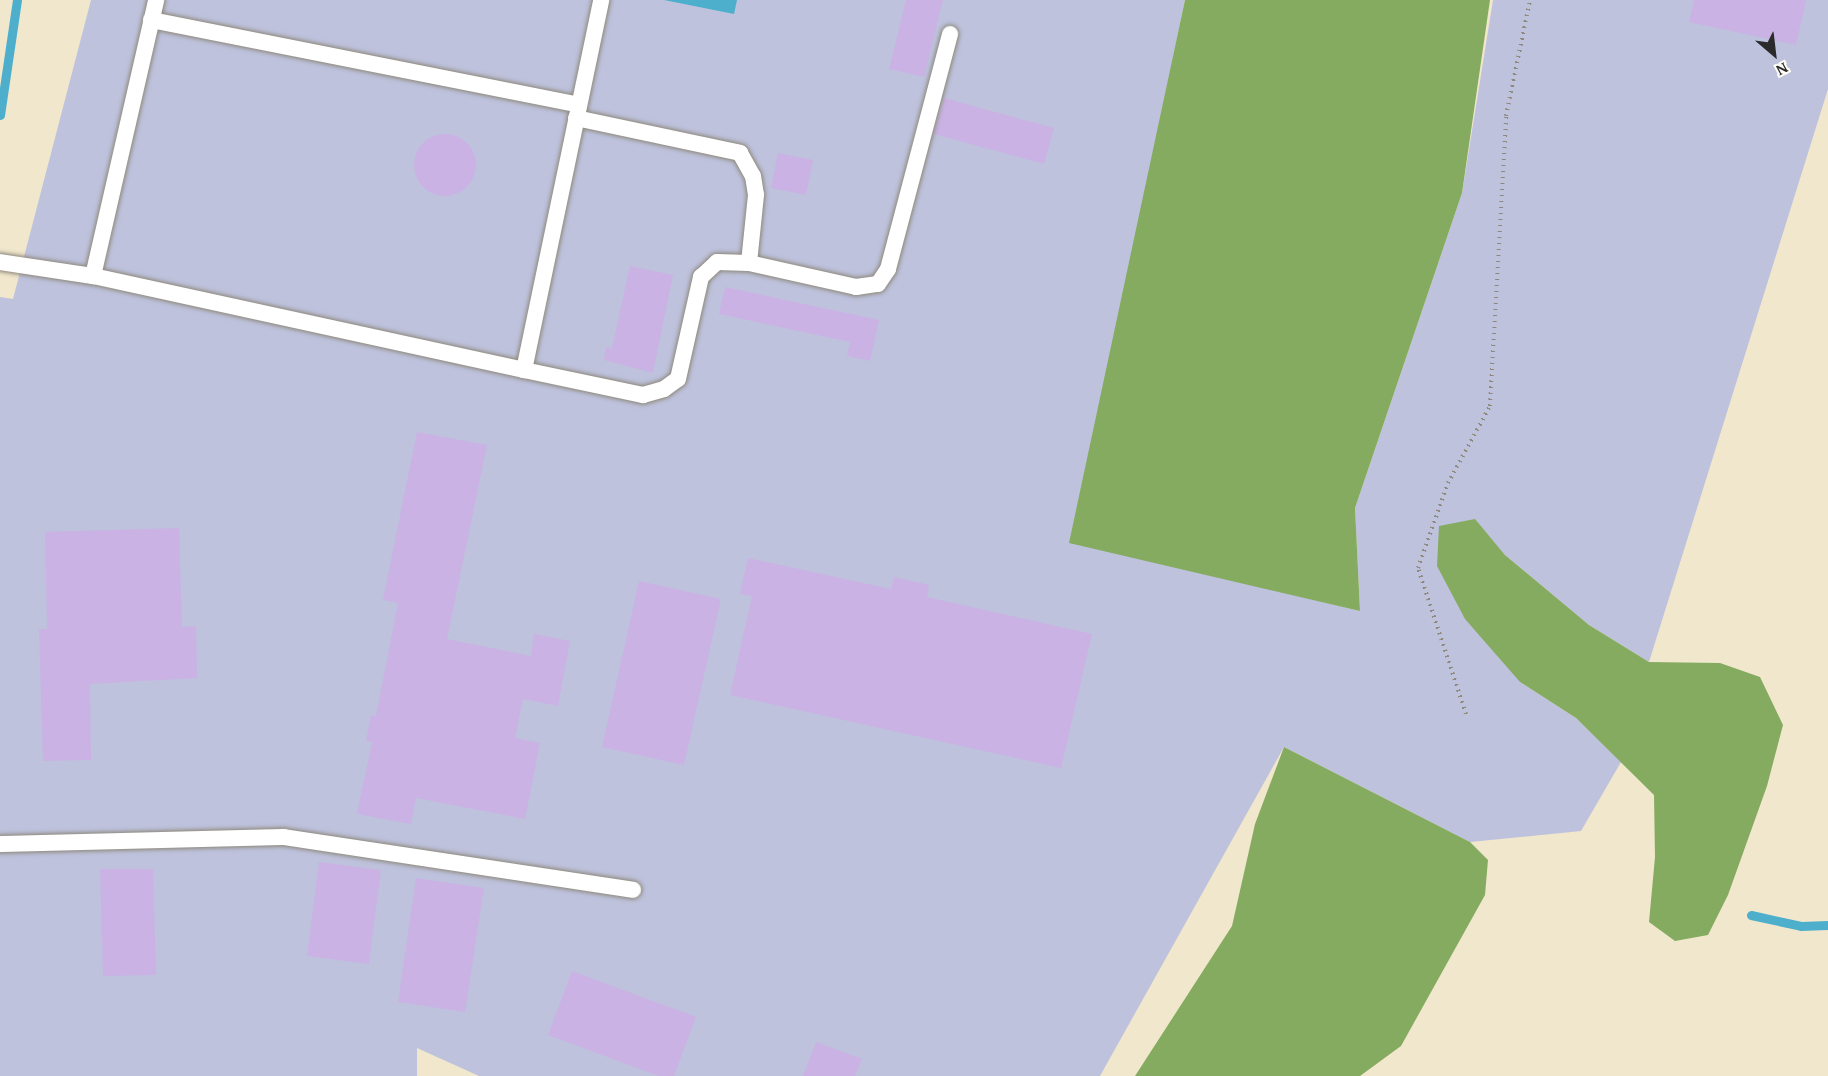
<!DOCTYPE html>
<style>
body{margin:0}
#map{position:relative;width:1828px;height:1076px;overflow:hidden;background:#f1e7cd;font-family:"Gentium Book Plus",serif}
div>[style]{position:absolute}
.industrial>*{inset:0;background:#bec2dd}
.forest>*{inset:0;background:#85ab60}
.water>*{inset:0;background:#4eafcd}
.stream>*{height:9px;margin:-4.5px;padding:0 4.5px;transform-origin:4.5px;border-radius:4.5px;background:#4eafcd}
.building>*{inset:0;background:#cab2e4}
.round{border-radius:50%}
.path>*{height:4px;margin-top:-2px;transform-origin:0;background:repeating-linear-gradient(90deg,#8e897c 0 1.5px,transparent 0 6px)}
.roads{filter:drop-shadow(0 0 2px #8e897c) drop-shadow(0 0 2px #8e897c)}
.service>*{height:16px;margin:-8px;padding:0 8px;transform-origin:8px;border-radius:8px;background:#fff}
span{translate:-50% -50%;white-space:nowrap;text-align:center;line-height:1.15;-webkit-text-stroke:5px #fdfcf7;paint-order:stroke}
.north{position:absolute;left:1744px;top:24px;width:60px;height:60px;-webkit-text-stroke:4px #fdfcf7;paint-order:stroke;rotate:152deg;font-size:16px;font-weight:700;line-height:24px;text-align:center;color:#2b2b2b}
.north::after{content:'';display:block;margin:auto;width:21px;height:27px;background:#2b2b2b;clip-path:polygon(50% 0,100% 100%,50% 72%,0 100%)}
</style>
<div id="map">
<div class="industrial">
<i style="clip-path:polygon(91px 0,1185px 0,1072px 541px,1360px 611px,1355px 508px,1462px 193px,1493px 0,1828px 0,1828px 89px,1649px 662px,1589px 625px,1505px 555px,1475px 520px,1520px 682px,1576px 718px,1621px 762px,1581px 831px,1470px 842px,1284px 747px,1100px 1076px,479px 1076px,417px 1048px,417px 1076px,0 1076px,0 297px,13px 299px)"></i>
</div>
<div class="forest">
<i style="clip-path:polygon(1185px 0,1490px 0,1462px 193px,1355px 508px,1360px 611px,1069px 543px)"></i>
<i style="clip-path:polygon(1475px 519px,1505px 555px,1589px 625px,1649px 662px,1720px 663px,1760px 677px,1783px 725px,1767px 786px,1728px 895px,1708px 935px,1675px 941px,1649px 922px,1655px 857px,1654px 795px,1576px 718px,1520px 682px,1465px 619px,1437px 566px,1439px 526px)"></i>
<i style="clip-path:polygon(1284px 747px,1470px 842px,1488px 860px,1485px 895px,1401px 1046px,1360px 1076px,1135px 1076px,1232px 926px,1255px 824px)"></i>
</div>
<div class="water">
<i style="clip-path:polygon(664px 0,737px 0,734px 14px)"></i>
</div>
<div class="stream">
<i style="left:0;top:115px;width:116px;rotate:-81.6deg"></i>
<i style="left:1751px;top:915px;width:51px;rotate:12.4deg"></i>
<i style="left:1801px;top:926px;width:27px;rotate:-2deg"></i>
</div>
<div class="building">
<i style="clip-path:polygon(906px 0,943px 0,924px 77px,889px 69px)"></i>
<i style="clip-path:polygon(1694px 0,1806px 0,1796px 45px,1689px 22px)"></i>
<i style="clip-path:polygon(944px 98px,1054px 128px,1044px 164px,934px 134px)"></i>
<i class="round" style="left:414px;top:134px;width:62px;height:62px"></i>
<i style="clip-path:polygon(778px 153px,813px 160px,806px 195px,771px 188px)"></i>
<i style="clip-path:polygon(630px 266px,673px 275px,653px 373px,604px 360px,606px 347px,612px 348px)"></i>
<i style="clip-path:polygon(725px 287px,879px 320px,870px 361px,847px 356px,850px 342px,719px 314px)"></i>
<i style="clip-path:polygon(417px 432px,487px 445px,447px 639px,531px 656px,534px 634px,570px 641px,558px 706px,523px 699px,515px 738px,540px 743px,525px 819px,416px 798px,411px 824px,357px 814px,372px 742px,366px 741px,371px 715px,376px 716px,398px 603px,383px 600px)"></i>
<i style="clip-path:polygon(179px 528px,182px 627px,196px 626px,197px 678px,90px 684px,91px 760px,43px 761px,39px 629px,47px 629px,45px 532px)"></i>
<i style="clip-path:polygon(748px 558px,891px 589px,894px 577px,929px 585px,927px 597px,1092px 634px,1061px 768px,730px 695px,752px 596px,740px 594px)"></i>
<i style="clip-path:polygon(639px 581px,721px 599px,684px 765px,602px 747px)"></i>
<i style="clip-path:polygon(319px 862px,381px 870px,369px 964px,307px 956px)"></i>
<i style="clip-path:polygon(100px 869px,153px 869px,156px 975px,103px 976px)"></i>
<i style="clip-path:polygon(416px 878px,484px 888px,465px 1012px,398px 1002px)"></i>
<i style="clip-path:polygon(572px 971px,696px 1017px,674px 1076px,659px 1076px,548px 1035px)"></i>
<i style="clip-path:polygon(816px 1042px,862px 1059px,855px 1076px,803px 1076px)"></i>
</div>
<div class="path">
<i style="left:1466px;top:714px;width:154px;rotate:-108.2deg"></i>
<i style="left:1418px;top:568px;width:90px;rotate:-70.6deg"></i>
<i style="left:1448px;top:483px;width:88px;rotate:-61.4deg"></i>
<i style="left:1490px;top:406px;width:290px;rotate:-86.8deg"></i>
<i style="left:1506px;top:116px;width:118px;rotate:-78.3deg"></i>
</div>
<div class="roads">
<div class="service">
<i style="left:151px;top:20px;width:436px;rotate:11.2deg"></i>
<i style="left:576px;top:118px;width:168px;rotate:12deg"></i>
<i style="left:740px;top:153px;width:26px;rotate:61deg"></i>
<i style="left:753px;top:176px;width:19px;rotate:81deg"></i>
<i style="left:756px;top:195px;width:68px;rotate:95.9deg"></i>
<i style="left:0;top:262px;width:94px;rotate:8.6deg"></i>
<i style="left:93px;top:276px;width:441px;rotate:12.3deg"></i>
<i style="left:524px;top:370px;width:378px;rotate:-78.2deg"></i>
<i style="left:93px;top:276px;width:283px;rotate:-77.1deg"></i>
<i style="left:524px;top:370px;width:122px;rotate:11.9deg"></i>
<i style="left:643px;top:395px;width:22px;rotate:-16deg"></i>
<i style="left:664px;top:389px;width:17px;rotate:-36deg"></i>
<i style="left:678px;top:379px;width:105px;rotate:-77.3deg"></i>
<i style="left:701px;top:277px;width:22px;rotate:-43deg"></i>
<i style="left:717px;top:262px;width:32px;rotate:2deg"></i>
<i style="left:749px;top:263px;width:110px;rotate:12.6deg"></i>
<i style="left:856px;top:287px;width:22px;rotate:-8deg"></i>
<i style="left:878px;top:284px;width:18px;rotate:-56deg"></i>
<i style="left:888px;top:269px;width:243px;rotate:-75.2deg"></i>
<i style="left:0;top:844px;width:284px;rotate:-1.4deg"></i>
<i style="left:284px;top:837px;width:353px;rotate:8.6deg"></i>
</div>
</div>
<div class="north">N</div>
</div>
